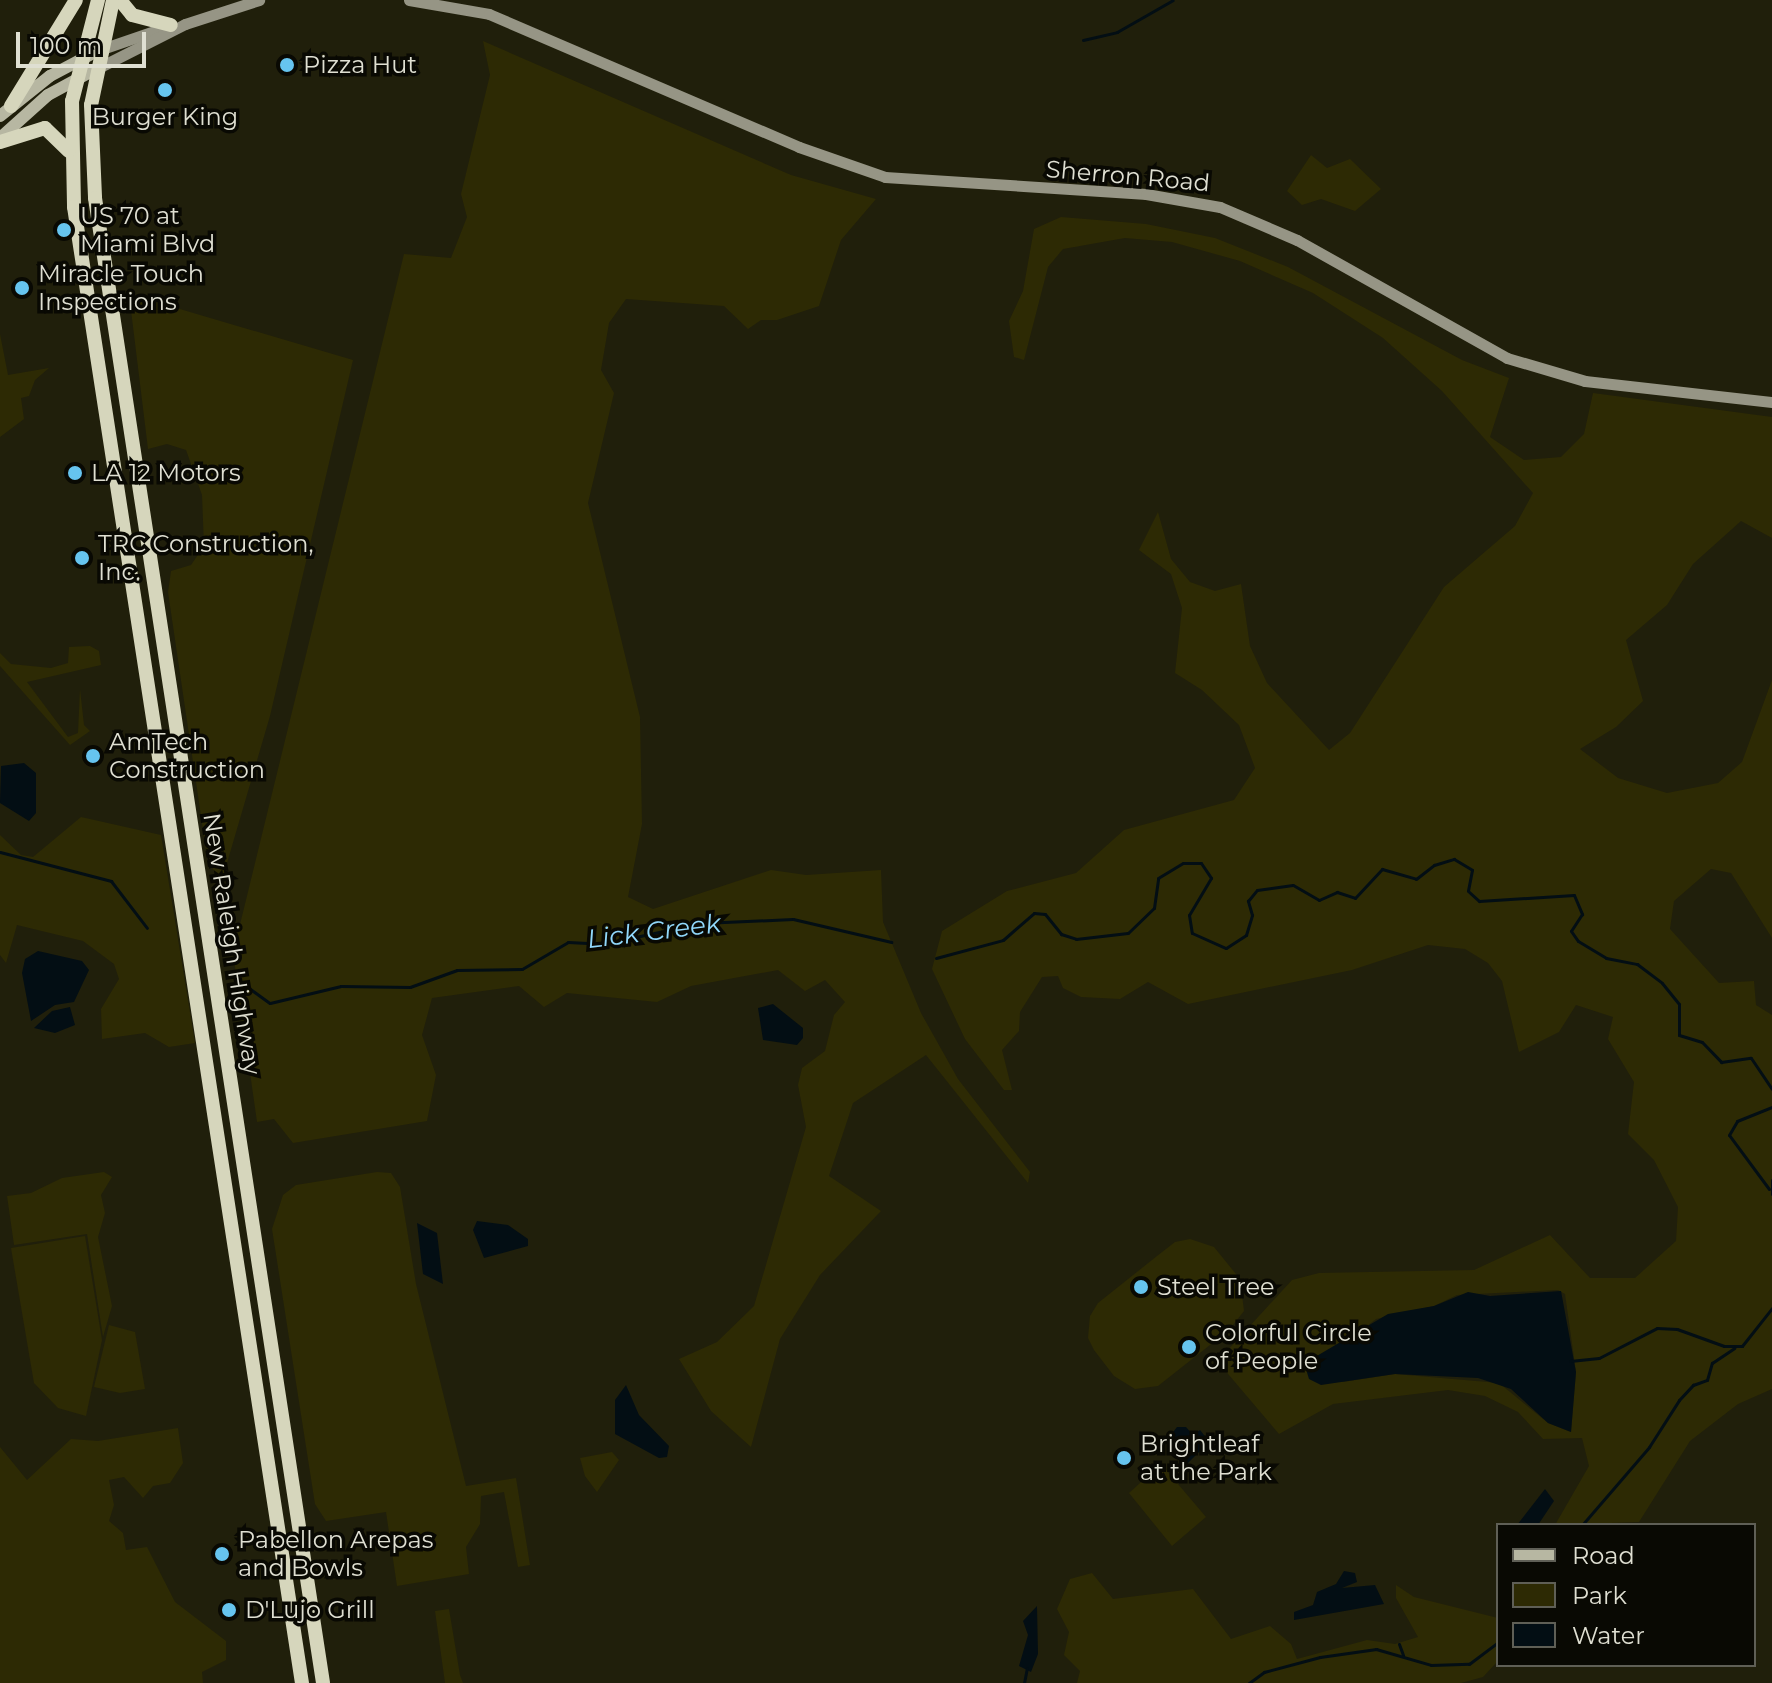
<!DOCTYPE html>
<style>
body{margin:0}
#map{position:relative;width:1772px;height:1683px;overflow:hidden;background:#201f0b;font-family:Montserrat,sans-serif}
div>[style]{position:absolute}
.green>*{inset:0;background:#2d2a04}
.water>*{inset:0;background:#030e14}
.stream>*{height:3px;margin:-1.5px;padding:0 1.5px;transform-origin:1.5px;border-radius:1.5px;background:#030e14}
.secondary>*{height:11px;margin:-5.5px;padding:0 5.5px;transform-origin:5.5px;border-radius:5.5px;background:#969585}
.primary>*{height:12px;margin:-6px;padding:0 6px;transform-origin:6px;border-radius:6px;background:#b7b7a2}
.highway>*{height:14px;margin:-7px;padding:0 7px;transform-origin:7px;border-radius:7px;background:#d6d6bc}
.dots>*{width:22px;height:22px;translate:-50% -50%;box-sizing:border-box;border:4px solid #090903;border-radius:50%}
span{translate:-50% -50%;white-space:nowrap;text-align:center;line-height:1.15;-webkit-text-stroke:7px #090903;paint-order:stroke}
.poi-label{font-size:24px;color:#dfdfd2}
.left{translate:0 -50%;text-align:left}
.street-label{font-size:24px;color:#dfdfd2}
.water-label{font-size:26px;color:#91d8fb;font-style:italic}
.legend{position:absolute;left:1496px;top:1523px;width:260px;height:144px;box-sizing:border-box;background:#090903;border:2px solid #5f5f56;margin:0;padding:10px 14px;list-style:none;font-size:24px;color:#dfdfd2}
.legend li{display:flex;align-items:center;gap:16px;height:40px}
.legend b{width:40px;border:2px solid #5f5f56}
.scale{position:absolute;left:16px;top:32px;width:130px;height:36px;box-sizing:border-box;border:4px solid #dfdfd2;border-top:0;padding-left:10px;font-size:24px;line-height:28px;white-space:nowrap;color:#dfdfd2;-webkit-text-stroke:6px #090903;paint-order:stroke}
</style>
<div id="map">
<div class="green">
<i style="clip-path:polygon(483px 41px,791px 175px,876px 199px,841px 240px,819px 306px,777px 320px,761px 320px,748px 329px,724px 306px,626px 299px,609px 323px,601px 370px,614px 393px,588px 503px,640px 717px,642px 824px,628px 897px,653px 909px,771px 870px,806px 875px,881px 870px,883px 922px,921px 1013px,958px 1079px,1030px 1172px,1028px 1183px,926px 1055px,853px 1103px,829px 1176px,881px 1211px,820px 1275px,780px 1339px,751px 1447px,711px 1411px,679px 1359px,717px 1342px,754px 1306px,806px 1127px,798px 1085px,802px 1068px,825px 1051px,834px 1015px,845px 1002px,825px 980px,805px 991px,778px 970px,691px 986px,657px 1002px,567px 993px,544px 1007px,519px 986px,432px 998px,422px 1035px,436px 1075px,427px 1121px,293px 1143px,274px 1119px,257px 1122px,233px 953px,404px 254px,451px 258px,467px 217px,461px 194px,490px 75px)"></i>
<i style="clip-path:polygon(1311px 155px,1327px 168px,1350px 159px,1381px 189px,1355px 211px,1321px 199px,1302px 205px,1287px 191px)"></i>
<i style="clip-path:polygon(evenodd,1061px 217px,1146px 224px,1215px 238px,1288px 267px,1462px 360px,1509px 378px,1490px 437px,1524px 460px,1561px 457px,1584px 434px,1593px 393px,1772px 417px,1772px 538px,1741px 521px,1693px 564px,1667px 605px,1626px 640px,1643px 701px,1616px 727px,1580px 749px,1618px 778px,1667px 793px,1718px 783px,1742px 762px,1772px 680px,1772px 938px,1731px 873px,1711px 869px,1674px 901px,1670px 929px,1719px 983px,1754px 981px,1756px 1005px,1772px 1015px,1772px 1389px,1738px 1404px,1690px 1441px,1639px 1522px,1555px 1525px,1589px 1466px,1582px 1438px,1543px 1439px,1518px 1412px,1485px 1396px,1448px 1390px,1333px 1404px,1279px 1434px,1223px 1368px,1226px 1352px,1292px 1280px,1319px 1273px,1474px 1270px,1550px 1235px,1590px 1278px,1635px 1278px,1676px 1241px,1678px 1207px,1654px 1160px,1628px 1134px,1634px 1082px,1608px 1039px,1613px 1017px,1576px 1005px,1559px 1032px,1519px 1052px,1502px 981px,1488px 963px,1465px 949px,1428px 945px,1352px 970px,1188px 1004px,1148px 982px,1120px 999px,1081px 997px,1063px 988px,1058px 976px,1042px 977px,1020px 1012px,1019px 1031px,1002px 1050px,1012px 1090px,1004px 1090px,965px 1039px,932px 969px,942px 931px,1007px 891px,1076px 873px,1124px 830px,1234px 800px,1255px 768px,1239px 725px,1202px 690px,1175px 673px,1182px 608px,1171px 574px,1139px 550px,1158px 512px,1171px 559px,1190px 582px,1215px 591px,1241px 584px,1250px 646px,1267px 683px,1329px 750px,1350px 733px,1444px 587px,1515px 526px,1533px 493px,1442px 391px,1383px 338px,1313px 293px,1240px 261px,1172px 242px,1125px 238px,1063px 249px,1048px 267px,1024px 360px,1014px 357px,1009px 321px,1023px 291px,1034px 229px,1061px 217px,1558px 1290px,1565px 1294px,1576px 1372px,1571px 1432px,1548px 1423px,1499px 1383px,1395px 1374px,1343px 1382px,1310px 1360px,1340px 1347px,1376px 1319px,1434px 1306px,1457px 1295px,1558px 1290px)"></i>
<i style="clip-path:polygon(129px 294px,353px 360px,270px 716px,220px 887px,206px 850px,168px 592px,171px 571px,191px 565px,204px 546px,202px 495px,186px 450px,167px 444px,148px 449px)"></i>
<i style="clip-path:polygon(0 334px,8px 375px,49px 368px,35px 380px,29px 396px,21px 398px,24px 419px,0 437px)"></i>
<i style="clip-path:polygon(90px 646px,99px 651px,101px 665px,27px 682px,68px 737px,78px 733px,80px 689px,84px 725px,90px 731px,70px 745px,0 666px,0 653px,11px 664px,51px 668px,68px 663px,69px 647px)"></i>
<i style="clip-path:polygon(81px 817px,161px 835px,195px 1043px,169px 1047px,145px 1033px,102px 1039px,101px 1009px,119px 979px,114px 964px,83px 941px,17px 925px,6px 963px,0 955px,0 835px,21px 855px,33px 857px)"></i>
<i style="clip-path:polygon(104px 1172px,112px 1177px,101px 1195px,105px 1213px,98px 1237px,112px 1306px,103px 1337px,87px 1234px,14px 1245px,7px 1196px,31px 1193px,62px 1178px)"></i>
<i style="clip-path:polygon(377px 1172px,391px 1173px,400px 1187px,416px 1284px,466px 1486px,516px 1478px,530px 1565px,518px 1567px,504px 1492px,481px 1496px,480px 1524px,466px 1547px,469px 1574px,397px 1586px,386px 1512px,326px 1521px,315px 1504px,272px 1229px,283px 1195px,296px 1185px)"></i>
<i style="clip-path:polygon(85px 1236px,102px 1340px,86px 1416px,58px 1408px,34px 1383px,11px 1248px)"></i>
<i style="clip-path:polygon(1190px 1239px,1214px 1247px,1240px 1279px,1244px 1311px,1229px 1330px,1158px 1386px,1135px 1389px,1114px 1376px,1094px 1350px,1088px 1338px,1090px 1316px,1098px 1303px,1157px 1256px,1175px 1242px)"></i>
<i style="clip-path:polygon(109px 1325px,135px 1332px,145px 1389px,120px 1393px,94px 1387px)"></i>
<i style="clip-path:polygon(178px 1428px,183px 1463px,170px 1483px,153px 1486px,143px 1498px,124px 1477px,109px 1480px,114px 1505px,109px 1521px,123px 1533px,126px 1550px,147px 1547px,175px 1602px,226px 1641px,226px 1660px,202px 1672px,203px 1683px,0 1683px,0 1447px,27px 1480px,71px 1439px,98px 1441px)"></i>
<i style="clip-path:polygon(612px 1452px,619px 1460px,597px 1492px,585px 1476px,580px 1458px)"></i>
<i style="clip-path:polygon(1161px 1464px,1206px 1517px,1172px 1546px,1129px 1493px)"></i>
<i style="clip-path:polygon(1092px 1573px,1113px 1599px,1193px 1589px,1231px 1639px,1270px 1626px,1291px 1644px,1297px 1659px,1367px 1640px,1395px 1644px,1418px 1637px,1396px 1598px,1396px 1585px,1414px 1597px,1498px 1618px,1498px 1661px,1483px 1677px,1461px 1683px,1077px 1683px,1080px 1671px,1064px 1655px,1069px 1632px,1057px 1609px,1070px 1579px)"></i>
<i style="clip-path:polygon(449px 1609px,460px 1675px,463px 1683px,445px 1683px,435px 1611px)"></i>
</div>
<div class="water">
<i style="clip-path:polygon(24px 763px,36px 773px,36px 813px,29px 821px,0 803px,1px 766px)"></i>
<i style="clip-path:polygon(38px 951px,82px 961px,89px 970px,74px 1002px,55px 1005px,31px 1021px,22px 973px,25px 959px)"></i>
<i style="clip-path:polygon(773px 1004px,803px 1028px,803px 1038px,797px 1045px,763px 1040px,758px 1008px)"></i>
<i style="clip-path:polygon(70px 1007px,75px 1025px,55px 1033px,34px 1028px,52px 1011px)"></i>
<i style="clip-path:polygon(477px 1221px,508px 1225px,528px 1239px,528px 1246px,484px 1258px,473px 1230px)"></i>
<i style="clip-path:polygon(417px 1223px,437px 1233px,443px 1284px,423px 1274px)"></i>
<i style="clip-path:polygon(1561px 1291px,1576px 1372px,1571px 1432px,1548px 1423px,1511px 1389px,1478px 1378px,1395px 1374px,1321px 1385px,1309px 1379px,1306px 1369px,1310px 1360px,1388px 1314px,1434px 1306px,1468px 1292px,1490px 1296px)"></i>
<i style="clip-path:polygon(626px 1385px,639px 1415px,669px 1446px,667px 1457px,659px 1458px,615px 1434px,615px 1400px)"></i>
<i style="clip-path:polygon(1177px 1427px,1186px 1427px,1193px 1435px,1200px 1430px,1215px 1449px,1204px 1453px,1203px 1448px,1186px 1465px,1174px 1450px,1189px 1436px,1174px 1444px,1167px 1440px)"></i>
<i style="clip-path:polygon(1545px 1489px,1554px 1501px,1538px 1525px,1517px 1525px)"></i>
<i style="clip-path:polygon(1344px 1571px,1355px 1573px,1357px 1582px,1342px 1588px,1375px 1585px,1384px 1604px,1294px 1620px,1294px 1612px,1313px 1605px,1317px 1592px,1336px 1584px)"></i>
<i style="clip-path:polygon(1037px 1606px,1038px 1654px,1031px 1672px,1019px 1666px,1028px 1635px,1023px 1621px)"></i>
</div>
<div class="stream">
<i style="left:1083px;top:40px;width:35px;rotate:-13deg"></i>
<i style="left:1117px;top:32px;width:64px;rotate:-29.7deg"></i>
<i style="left:0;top:852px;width:115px;rotate:14.6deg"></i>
<i style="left:111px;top:881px;width:59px;rotate:52.5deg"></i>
<i style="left:936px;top:958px;width:69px;rotate:-15deg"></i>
<i style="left:1003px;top:940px;width:41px;rotate:-41.1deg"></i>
<i style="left:1034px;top:913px;width:11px;rotate:5deg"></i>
<i style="left:1045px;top:914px;width:26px;rotate:51deg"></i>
<i style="left:1061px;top:934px;width:16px;rotate:18deg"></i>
<i style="left:1076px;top:939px;width:52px;rotate:-6.6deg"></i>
<i style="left:1128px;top:933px;width:36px;rotate:-44deg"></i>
<i style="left:1154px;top:908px;width:30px;rotate:-82deg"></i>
<i style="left:1158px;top:878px;width:29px;rotate:-31deg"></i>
<i style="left:1183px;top:863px;width:18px"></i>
<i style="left:1201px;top:863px;width:18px;rotate:56deg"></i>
<i style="left:1211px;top:878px;width:43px;rotate:120.7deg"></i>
<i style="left:1189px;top:915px;width:18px;rotate:81deg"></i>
<i style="left:1192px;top:933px;width:37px;rotate:24deg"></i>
<i style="left:1226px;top:948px;width:24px;rotate:-33deg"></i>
<i style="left:1246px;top:935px;width:21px;rotate:-73deg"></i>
<i style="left:1252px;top:915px;width:15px;rotate:-106deg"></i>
<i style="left:1248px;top:901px;width:14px;rotate:-51deg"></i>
<i style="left:1257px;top:890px;width:36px;rotate:-8deg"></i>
<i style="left:1293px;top:885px;width:30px;rotate:30deg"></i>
<i style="left:1319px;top:900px;width:20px;rotate:-24deg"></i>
<i style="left:1337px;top:892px;width:19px;rotate:18deg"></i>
<i style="left:1355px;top:898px;width:40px;rotate:-47deg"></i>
<i style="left:1382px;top:869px;width:35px;rotate:16deg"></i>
<i style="left:1416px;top:879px;width:23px;rotate:-38deg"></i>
<i style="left:1434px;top:865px;width:21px;rotate:-17deg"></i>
<i style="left:1454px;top:859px;width:21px;rotate:31deg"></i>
<i style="left:1472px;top:870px;width:21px;rotate:101deg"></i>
<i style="left:1468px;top:891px;width:15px;rotate:42deg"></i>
<i style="left:1479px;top:901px;width:95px;rotate:-3.6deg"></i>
<i style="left:1574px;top:895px;width:21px;rotate:67deg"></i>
<i style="left:1582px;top:914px;width:20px;rotate:123deg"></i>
<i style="left:1571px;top:931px;width:12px;rotate:55deg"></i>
<i style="left:1578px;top:941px;width:33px;rotate:31deg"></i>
<i style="left:1606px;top:958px;width:32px;rotate:11deg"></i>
<i style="left:1637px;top:964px;width:31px;rotate:37deg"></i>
<i style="left:1662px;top:983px;width:27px;rotate:51deg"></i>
<i style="left:1679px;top:1004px;width:31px;rotate:90deg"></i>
<i style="left:1679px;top:1035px;width:24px;rotate:17deg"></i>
<i style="left:1702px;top:1042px;width:28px;rotate:46deg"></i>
<i style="left:1721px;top:1062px;width:30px;rotate:-8deg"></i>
<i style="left:1751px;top:1058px;width:37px;rotate:56deg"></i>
<i style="left:242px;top:983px;width:34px;rotate:36deg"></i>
<i style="left:270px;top:1003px;width:73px;rotate:-13.5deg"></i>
<i style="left:341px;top:986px;width:69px;rotate:0.8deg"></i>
<i style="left:410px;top:987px;width:50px;rotate:-19.9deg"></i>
<i style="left:457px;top:970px;width:65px;rotate:-0.9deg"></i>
<i style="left:522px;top:969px;width:53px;rotate:-30.4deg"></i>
<i style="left:568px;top:942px;width:34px;rotate:3deg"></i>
<i style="left:602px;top:944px;width:102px;rotate:-11.9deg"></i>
<i style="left:702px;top:923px;width:91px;rotate:-2.5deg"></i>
<i style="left:793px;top:919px;width:101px;rotate:13.2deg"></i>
<i style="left:1772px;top:1180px;width:14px;rotate:90deg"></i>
<i style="left:1769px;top:1189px;width:67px;rotate:-126.5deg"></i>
<i style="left:1729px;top:1135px;width:16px;rotate:-60deg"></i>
<i style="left:1737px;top:1121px;width:38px;rotate:-22deg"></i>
<i style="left:1570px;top:1361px;width:29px;rotate:-6deg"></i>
<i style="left:1599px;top:1358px;width:65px;rotate:-27.3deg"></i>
<i style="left:1657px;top:1328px;width:20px;rotate:3deg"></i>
<i style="left:1677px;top:1329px;width:50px;rotate:19.9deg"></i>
<i style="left:1724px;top:1346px;width:18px"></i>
<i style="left:1742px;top:1346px;width:48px;rotate:-51.7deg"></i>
<i style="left:1582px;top:1525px;width:103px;rotate:-49.3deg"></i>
<i style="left:1649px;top:1447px;width:56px;rotate:-57.4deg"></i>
<i style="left:1679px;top:1400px;width:21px;rotate:-47deg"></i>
<i style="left:1693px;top:1385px;width:15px;rotate:-20deg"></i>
<i style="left:1707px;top:1380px;width:18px;rotate:-74deg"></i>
<i style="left:1712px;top:1363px;width:27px;rotate:-34deg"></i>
<i style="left:1399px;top:1644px;width:12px;rotate:70deg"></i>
<i style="left:1024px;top:1683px;width:15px;rotate:-79deg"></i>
<i style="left:1249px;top:1683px;width:19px;rotate:-36deg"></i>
<i style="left:1264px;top:1672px;width:58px;rotate:-15deg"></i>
<i style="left:1320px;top:1657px;width:57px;rotate:-8.1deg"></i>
<i style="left:1376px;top:1649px;width:57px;rotate:16.2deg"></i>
<i style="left:1431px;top:1665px;width:38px;rotate:-2deg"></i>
<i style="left:1469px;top:1664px;width:36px;rotate:-37deg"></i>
</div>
<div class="secondary">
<i style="left:409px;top:0;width:81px;rotate:9.9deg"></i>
<i style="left:489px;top:14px;width:337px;rotate:23.2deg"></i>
<i style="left:799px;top:147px;width:91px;rotate:19.2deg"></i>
<i style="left:885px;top:177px;width:262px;rotate:3.7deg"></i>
<i style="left:1146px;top:194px;width:75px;rotate:10deg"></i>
<i style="left:1220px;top:207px;width:84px;rotate:23.2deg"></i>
<i style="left:1297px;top:240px;width:241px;rotate:29.3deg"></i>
<i style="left:1507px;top:358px;width:81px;rotate:16.4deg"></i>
<i style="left:1585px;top:381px;width:188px;rotate:6.4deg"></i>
<i style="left:99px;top:50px;width:77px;rotate:-18.9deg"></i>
<i style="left:96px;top:69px;width:100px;rotate:-26.8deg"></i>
<i style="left:185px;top:24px;width:78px;rotate:-18deg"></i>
</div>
<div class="primary">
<i style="left:0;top:116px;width:64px;rotate:-38.7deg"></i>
<i style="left:50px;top:76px;width:55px;rotate:-28deg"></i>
<i style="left:0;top:138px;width:64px;rotate:-41.9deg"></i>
<i style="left:48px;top:95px;width:55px;rotate:-28.4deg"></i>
</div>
<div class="highway">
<i style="left:98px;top:0;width:104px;rotate:104.4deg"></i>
<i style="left:72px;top:101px;width:106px;rotate:88.9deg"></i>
<i style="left:74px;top:207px;width:1494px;rotate:81.22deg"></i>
<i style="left:113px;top:0;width:107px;rotate:101.8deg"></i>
<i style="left:91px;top:105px;width:93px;rotate:87.5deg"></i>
<i style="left:95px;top:198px;width:1502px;rotate:81.27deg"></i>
<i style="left:120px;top:0;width:19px;rotate:51deg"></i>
<i style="left:132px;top:15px;width:40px;rotate:14.4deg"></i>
<i style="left:11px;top:106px;width:124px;rotate:-58.5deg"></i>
<i style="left:0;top:142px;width:47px;rotate:-17.3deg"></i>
<i style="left:45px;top:128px;width:33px;rotate:44deg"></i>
</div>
<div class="dots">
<i style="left:287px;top:65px;background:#66c4ef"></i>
<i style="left:165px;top:90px;background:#66c4ef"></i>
<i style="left:64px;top:230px;background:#66c4ef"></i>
<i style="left:22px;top:288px;background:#66c4ef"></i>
<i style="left:75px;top:473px;background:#66c4ef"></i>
<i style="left:82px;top:558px;background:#66c4ef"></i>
<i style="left:93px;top:756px;background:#66c4ef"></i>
<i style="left:1141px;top:1287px;background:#66c4ef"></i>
<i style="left:1189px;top:1347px;background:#66c4ef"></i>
<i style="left:1124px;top:1458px;background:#66c4ef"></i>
<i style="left:222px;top:1554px;background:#66c4ef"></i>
<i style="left:229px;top:1610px;background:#66c4ef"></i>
</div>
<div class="poi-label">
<span class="left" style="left:303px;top:65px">Pizza Hut</span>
<span style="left:165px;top:117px">Burger King</span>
<span class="left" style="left:80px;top:230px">US 70 at<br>Miami Blvd</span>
<span class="left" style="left:38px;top:288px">Miracle Touch<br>Inspections</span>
<span class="left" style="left:91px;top:473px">LA 12 Motors</span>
<span class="left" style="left:98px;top:558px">TRC Construction,<br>Inc.</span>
<span class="left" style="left:109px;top:756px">AmTech<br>Construction</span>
<span class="left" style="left:1157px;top:1287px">Steel Tree</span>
<span class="left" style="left:1205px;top:1347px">Colorful Circle<br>of People</span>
<span class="left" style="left:1140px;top:1458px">Brightleaf<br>at the Park</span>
<span class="left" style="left:238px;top:1554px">Pabellon Arepas<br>and Bowls</span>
<span class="left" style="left:245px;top:1610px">D'Lujo Grill</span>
</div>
<div class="street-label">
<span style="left:1128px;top:176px;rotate:5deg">Sherron Road</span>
<span style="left:232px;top:944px;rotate:81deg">New Raleigh Highway</span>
</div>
<div class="water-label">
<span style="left:654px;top:932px;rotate:-7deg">Lick Creek</span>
</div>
<ul class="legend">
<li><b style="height:10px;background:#b7b7a2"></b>Road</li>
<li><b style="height:22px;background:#2d2a04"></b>Park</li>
<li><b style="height:22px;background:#030e14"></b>Water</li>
</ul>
<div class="scale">100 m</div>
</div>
